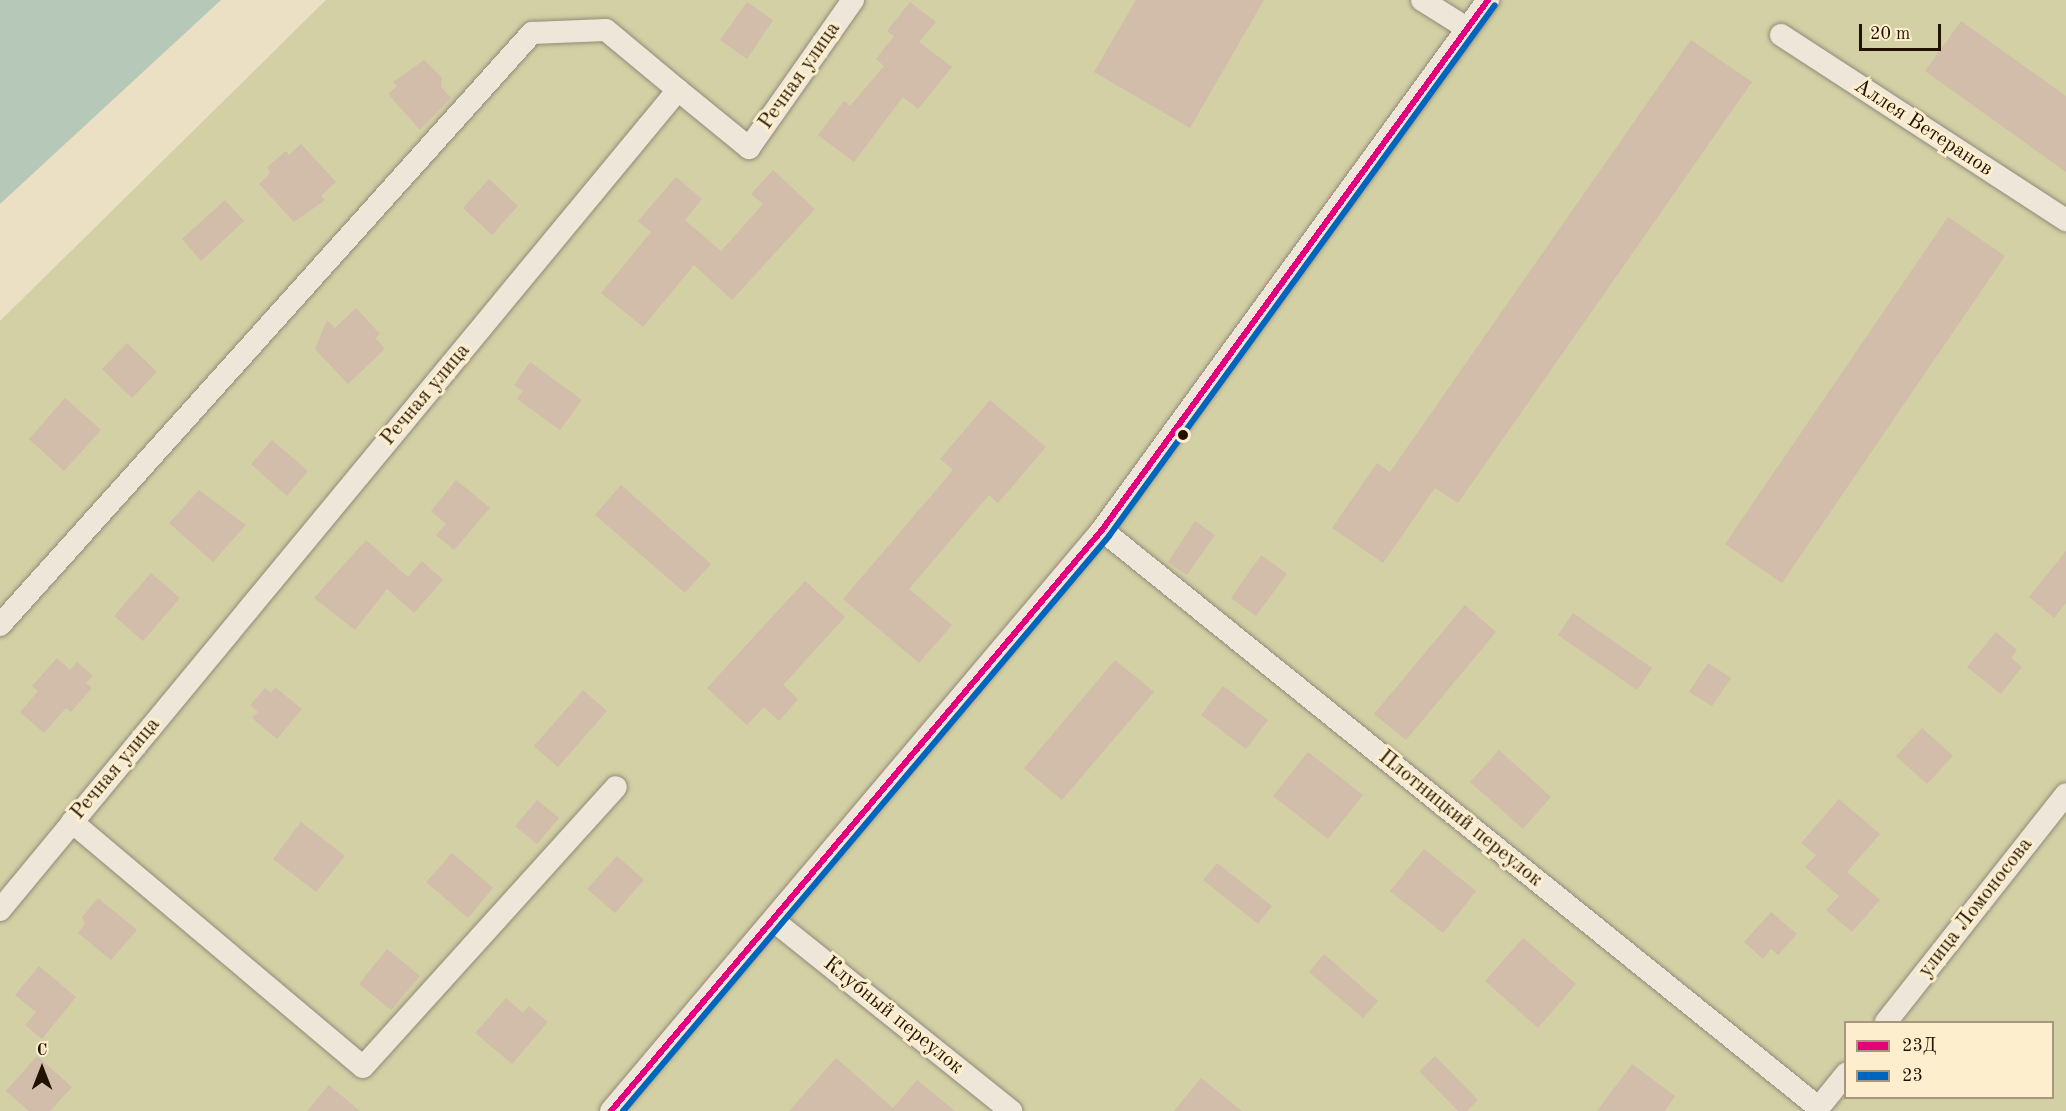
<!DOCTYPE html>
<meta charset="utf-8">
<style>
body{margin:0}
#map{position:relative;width:2066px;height:1111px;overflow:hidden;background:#ebdfc4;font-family:"Old Standard TT",serif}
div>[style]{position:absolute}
.green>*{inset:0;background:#d3d0a5}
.water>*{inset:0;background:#b6c8b7}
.building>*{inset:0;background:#d1bdaa}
.roads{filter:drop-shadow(0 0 2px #928a79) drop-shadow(0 0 2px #928a79)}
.minor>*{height:22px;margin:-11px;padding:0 11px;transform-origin:11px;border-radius:11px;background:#eee7d9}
.bus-1>*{height:6px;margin:-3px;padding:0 3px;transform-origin:3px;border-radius:3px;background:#e5007d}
.bus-2>*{height:6px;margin:-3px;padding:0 3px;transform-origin:3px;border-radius:3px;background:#0065bd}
.dots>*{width:16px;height:16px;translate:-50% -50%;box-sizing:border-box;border:3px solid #fdeece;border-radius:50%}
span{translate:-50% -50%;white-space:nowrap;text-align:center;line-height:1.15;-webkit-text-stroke:6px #fdeece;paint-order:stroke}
.street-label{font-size:21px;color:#221301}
.legend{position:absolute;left:1844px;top:1021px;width:210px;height:78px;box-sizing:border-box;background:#fdeece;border:2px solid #a5967c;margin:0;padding:8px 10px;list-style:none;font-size:18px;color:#221301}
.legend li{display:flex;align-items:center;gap:12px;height:30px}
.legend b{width:30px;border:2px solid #a5967c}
.north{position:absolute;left:12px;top:1039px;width:60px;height:60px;-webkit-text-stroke:4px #fdeece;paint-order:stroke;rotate:0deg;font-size:16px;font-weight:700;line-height:24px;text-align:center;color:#221301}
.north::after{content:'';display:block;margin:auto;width:21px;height:27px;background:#221301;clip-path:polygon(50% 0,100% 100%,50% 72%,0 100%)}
.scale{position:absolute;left:1859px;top:24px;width:82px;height:27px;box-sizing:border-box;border:3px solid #221301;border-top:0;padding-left:8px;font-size:18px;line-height:21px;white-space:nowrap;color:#221301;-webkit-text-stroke:4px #fdeece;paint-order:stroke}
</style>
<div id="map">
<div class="green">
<i style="clip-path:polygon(evenodd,326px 0,2066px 0,2066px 1111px,0 1111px,0 321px,326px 0,1846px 1022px,2052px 1022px,2052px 1098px,1846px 1098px,1846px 1022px)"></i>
</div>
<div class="water">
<i style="clip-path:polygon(0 0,221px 0,0 204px)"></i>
</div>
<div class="building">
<i style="clip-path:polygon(1136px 0,1264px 0,1190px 128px,1094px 72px)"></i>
<i style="clip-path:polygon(747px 2px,773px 20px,747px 59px,720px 40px)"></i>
<i style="clip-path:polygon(910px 2px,936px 22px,919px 42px,952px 67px,918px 109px,903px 97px,854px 162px,818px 135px,844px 101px,850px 106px,884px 66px,876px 59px,894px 36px,887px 31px)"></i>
<i style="clip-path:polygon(1961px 21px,2066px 96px,2066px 172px,1925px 71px)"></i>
<i style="clip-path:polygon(1691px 40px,1752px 82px,1458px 503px,1435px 488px,1383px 563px,1332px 528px,1377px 463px,1390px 472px)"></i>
<i style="clip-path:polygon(424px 60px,442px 78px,441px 87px,451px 98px,420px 130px,388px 94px,397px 86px,393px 82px)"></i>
<i style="clip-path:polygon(301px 144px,336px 182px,321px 196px,325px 200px,294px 222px,259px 184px,270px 173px,267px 167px,286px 151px,289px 155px)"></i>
<i style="clip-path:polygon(773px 170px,815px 209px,732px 300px,694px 265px,643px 327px,601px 293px,651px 232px,638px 221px,676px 177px,702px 199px,685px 220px,721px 251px,763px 204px,751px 194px)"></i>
<i style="clip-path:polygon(489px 179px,518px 206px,492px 235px,463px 208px)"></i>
<i style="clip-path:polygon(225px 200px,244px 221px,201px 261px,182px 239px)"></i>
<i style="clip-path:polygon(1948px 217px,2005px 256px,1782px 583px,1725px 544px)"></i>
<i style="clip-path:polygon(356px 308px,380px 334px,375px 338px,385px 349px,348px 384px,315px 349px,327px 320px,335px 328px)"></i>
<i style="clip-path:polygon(127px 343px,157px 372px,132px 398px,102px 369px)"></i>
<i style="clip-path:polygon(530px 362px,582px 400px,560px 430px,517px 399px,523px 391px,514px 385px)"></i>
<i style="clip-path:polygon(65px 398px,101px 430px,64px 471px,29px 439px)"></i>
<i style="clip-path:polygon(990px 400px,1046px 447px,998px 503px,989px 495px,909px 589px,952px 625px,919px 663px,843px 599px,953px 470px,940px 459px)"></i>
<i style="clip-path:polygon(272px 440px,308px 471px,287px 496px,251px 464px)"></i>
<i style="clip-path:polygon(456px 480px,490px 508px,454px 550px,436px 535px,446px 524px,431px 511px)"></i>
<i style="clip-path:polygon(621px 485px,711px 564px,685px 593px,595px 515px)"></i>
<i style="clip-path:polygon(199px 490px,246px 525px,213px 562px,169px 523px)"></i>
<i style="clip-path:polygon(1195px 521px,1215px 535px,1187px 575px,1168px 562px)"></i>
<i style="clip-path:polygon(366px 540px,408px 577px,422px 561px,443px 580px,414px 613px,387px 589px,355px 630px,314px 598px)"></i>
<i style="clip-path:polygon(2066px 551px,2066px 603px,2054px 618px,2029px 597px)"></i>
<i style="clip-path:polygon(1261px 555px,1287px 574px,1256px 616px,1231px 598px)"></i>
<i style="clip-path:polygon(151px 573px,180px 598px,143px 641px,114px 616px)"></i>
<i style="clip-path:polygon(805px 581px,845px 617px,783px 685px,798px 699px,779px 721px,764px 707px,747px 725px,707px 688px)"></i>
<i style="clip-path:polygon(1465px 605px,1496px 632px,1406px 740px,1374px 714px)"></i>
<i style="clip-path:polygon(1573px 613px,1652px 668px,1637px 690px,1558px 635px)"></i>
<i style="clip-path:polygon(1996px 632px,2017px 650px,2011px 658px,2022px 667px,2001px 694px,1967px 667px)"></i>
<i style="clip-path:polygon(57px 658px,70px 670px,77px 662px,93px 676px,86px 683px,92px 688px,71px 712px,66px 708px,44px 733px,20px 712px,38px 691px,32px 686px)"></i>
<i style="clip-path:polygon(1115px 660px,1154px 692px,1062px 800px,1024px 768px)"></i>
<i style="clip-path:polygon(1708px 663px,1731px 678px,1712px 706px,1689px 692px)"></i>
<i style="clip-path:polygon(1223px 686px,1268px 720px,1246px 749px,1201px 715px)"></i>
<i style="clip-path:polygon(275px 687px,302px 709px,277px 739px,252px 718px,258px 712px,250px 705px,265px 688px,271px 693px)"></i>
<i style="clip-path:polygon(583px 690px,607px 711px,558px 767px,534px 746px)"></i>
<i style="clip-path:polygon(1922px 728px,1953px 756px,1927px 784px,1896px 756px)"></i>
<i style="clip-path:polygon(1499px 750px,1551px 797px,1523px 829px,1470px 782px)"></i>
<i style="clip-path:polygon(1308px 752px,1363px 795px,1328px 839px,1273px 796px)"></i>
<i style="clip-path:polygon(1839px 799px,1880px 834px,1847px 872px,1880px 900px,1852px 932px,1826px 910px,1839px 896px,1805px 867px,1816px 855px,1801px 843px)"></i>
<i style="clip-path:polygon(537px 800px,559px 818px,537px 844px,515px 826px)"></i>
<i style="clip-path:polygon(301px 822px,345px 856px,316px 892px,273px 859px)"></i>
<i style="clip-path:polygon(1424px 849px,1476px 891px,1443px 933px,1390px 891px)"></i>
<i style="clip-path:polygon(452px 853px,493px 888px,468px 918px,426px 882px)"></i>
<i style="clip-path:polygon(617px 856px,644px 880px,615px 913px,587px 889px)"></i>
<i style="clip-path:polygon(1217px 863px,1272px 906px,1258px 924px,1203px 880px)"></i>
<i style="clip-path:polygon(98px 898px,137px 930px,111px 960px,78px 933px,85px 924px,82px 917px)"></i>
<i style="clip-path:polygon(1771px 912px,1797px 934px,1778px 955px,1771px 949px,1763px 959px,1744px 942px)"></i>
<i style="clip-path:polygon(1523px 938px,1576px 984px,1538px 1028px,1485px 981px)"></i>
<i style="clip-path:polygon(387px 949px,420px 976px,391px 1010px,359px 984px)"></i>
<i style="clip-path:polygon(1324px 954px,1378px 1001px,1363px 1018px,1309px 972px)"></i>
<i style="clip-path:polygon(39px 966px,76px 997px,42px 1039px,25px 1025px,36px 1012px,15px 995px)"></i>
<i style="clip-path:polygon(506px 998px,523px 1013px,529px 1006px,548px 1022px,512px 1064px,475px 1033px)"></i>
<i style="clip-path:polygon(37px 1056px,72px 1087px,50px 1111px,29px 1111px,6px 1091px)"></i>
<i style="clip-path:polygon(1435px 1056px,1478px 1100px,1467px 1111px,1458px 1111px,1419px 1071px)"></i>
<i style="clip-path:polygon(836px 1058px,893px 1108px,917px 1080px,955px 1111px,789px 1111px)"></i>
<i style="clip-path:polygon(1632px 1064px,1675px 1096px,1665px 1111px,1597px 1111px)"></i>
<i style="clip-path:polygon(1201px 1078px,1242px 1111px,1174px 1111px)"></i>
<i style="clip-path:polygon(329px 1085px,360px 1111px,307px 1111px)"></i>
</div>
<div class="roads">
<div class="minor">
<i style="left:1422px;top:0;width:51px;rotate:32.1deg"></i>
<i style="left:1781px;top:35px;width:340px;rotate:33deg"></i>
<i style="left:1102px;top:530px;width:921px;rotate:38.87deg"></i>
<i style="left:0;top:625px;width:796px;rotate:-48.06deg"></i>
<i style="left:532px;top:33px;width:74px;rotate:-2.3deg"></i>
<i style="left:606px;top:30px;width:94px;rotate:39.8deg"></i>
<i style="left:72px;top:822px;width:380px;rotate:40.1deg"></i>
<i style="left:363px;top:1067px;width:377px;rotate:-47.9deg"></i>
<i style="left:0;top:910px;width:1064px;rotate:-50.42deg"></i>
<i style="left:678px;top:90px;width:92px;rotate:39.2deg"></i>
<i style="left:749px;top:148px;width:181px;rotate:-54.9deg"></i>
<i style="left:774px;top:921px;width:304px;rotate:38.7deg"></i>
<i style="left:1886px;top:1022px;width:290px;rotate:-51.7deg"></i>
<i style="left:611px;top:1111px;width:761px;rotate:-49.8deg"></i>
<i style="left:1102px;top:530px;width:656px;rotate:-53.93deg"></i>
<i style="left:1816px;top:1111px;width:48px;rotate:-51deg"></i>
</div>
</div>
<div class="bus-1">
<i style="left:611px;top:1111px;width:761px;rotate:-49.8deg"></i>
<i style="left:1102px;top:530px;width:656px;rotate:-53.93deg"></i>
</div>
<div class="bus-2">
<i style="left:623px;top:1111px;width:753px;rotate:-49.79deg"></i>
<i style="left:1109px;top:536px;width:656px;rotate:-53.99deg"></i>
</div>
<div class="dots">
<i style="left:1183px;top:435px;background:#221301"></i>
</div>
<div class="street-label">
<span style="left:800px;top:76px;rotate:-55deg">Речная улица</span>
<span style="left:1923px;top:128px;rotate:33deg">Аллея Ветеранов</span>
<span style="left:426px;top:395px;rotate:-50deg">Речная улица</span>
<span style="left:116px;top:769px;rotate:-50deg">Речная улица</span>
<span style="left:1460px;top:819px;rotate:39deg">Плотницкий переулок</span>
<span style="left:1976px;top:908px;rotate:-52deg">улица Ломоносова</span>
<span style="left:893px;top:1016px;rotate:39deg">Клубный переулок</span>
</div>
<ul class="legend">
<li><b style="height:8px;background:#e5007d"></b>23Д</li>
<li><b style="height:8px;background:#0065bd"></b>23</li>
</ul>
<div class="north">С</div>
<div class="scale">20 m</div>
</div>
